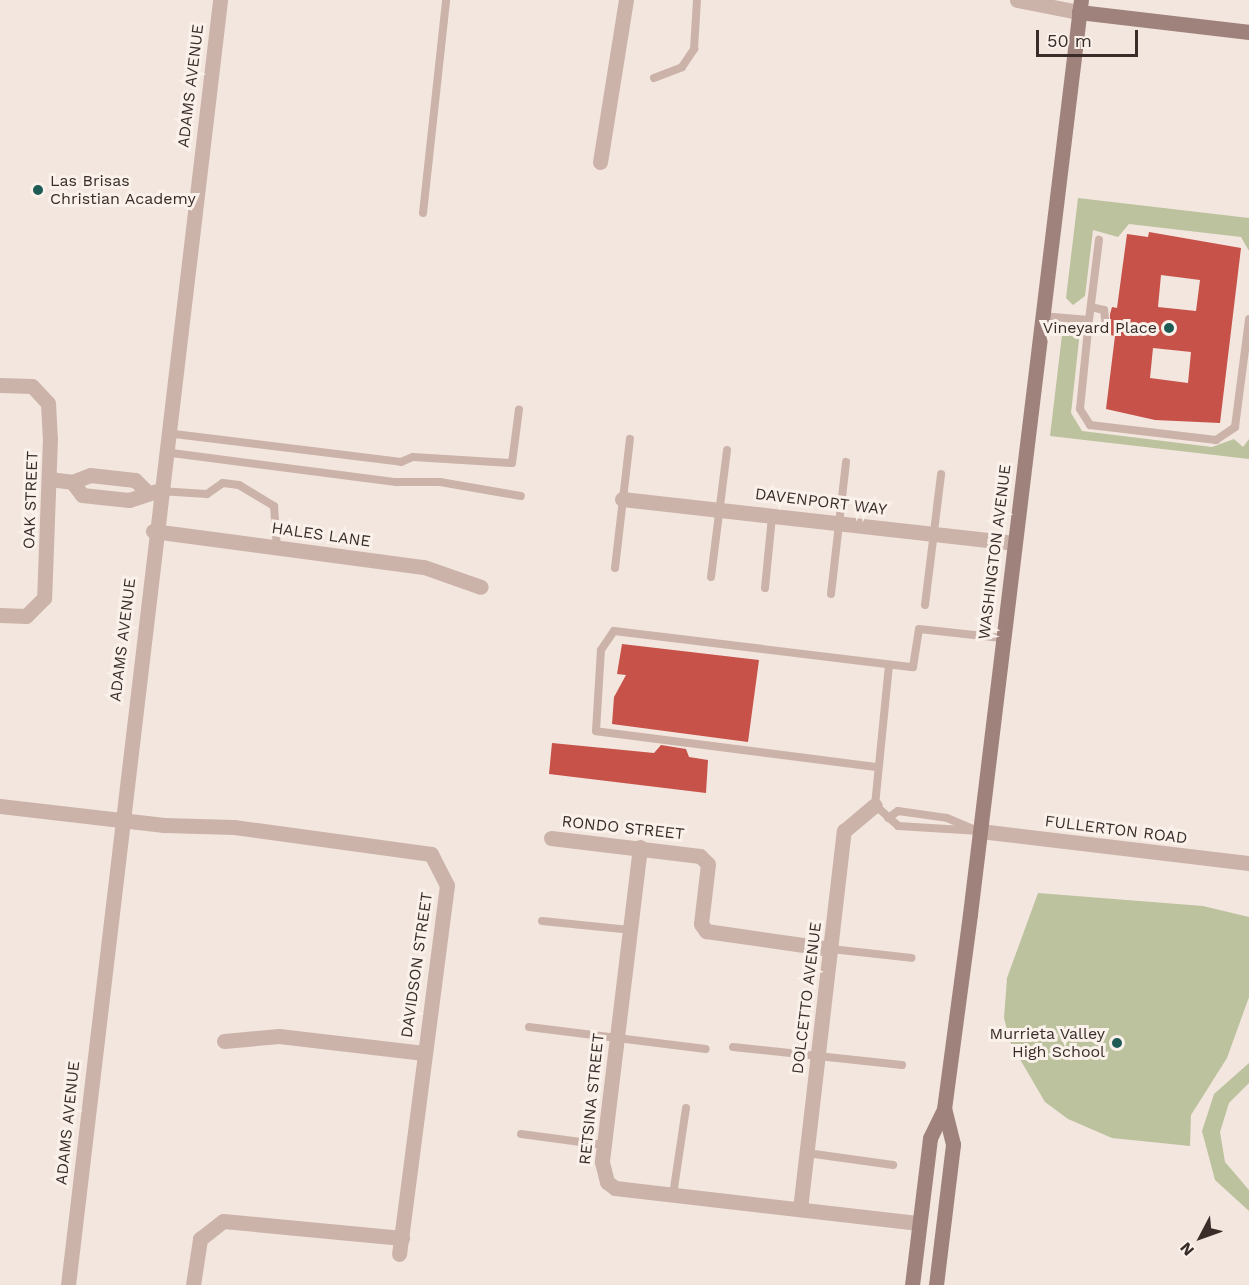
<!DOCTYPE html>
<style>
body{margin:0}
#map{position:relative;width:1249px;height:1285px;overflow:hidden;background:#f3e6de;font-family:"Work Sans",sans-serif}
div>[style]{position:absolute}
.green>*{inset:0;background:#bcc29e}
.building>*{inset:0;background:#c65249}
.lane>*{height:8px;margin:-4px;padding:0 4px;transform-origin:4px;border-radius:4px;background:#cbb3aa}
.street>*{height:15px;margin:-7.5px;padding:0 7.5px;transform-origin:7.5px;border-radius:7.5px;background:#cbb3aa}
.secondary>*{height:15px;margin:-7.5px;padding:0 7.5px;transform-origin:7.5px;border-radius:7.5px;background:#9f827b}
.dots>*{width:16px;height:16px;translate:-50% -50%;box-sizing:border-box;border:3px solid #faf1eb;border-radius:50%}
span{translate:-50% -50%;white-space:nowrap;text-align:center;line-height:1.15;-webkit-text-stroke:6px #faf1eb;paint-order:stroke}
.street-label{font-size:16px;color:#392c29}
.poi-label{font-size:16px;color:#392c29}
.left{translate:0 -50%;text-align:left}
.right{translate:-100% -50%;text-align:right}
.north{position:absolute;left:1171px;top:1207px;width:60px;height:60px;-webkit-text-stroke:4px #faf1eb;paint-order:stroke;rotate:229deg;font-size:16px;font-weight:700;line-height:24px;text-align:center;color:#392c29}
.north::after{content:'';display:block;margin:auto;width:21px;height:27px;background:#392c29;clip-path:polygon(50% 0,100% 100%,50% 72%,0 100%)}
.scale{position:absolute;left:1036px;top:30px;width:102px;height:27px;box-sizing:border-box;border:3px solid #392c29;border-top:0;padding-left:8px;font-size:18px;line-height:21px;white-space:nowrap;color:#392c29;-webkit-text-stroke:4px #faf1eb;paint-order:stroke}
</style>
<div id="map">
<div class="green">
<i style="clip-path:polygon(1078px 198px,1249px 218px,1249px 251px,1241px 237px,1129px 224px,1118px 237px,1093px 230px,1085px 296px,1073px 305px,1066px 298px)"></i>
<i style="clip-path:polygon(1069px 324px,1080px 331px,1071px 413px,1082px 431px,1212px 447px,1234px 439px,1243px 447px,1249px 439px,1249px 459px,1050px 436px,1062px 335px)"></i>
<i style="clip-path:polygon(1038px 893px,1203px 906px,1249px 917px,1249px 997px,1227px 1058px,1191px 1115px,1190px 1146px,1112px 1138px,1068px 1119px,1045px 1102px,1011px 1044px,1004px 1018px,1007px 978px)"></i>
<i style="clip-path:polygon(1249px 1063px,1249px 1083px,1229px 1103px,1220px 1132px,1225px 1162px,1249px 1190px,1249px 1211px,1215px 1180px,1202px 1131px,1214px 1094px)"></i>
</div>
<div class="building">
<i style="clip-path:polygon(evenodd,1149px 232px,1241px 248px,1220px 423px,1155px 420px,1106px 409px,1115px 336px,1110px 335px,1110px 314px,1112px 307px,1117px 308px,1127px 234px,1148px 237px,1149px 232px,1161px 275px,1200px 280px,1196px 311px,1158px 307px,1161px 275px,1149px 232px,1153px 348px,1191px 352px,1188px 383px,1150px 378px,1153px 348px)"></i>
<i style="clip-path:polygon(622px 644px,759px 660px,748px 742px,612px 724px,614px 697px,626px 675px,617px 674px)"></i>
<i style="clip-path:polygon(552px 743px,654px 753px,661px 745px,686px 749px,689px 757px,708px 760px,706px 793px,549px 774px)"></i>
</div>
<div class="lane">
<i style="left:654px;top:78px;width:30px;rotate:-21deg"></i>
<i style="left:682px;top:67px;width:22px;rotate:-56deg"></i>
<i style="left:694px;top:49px;width:49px;rotate:-86.5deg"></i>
<i style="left:423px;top:213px;width:214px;rotate:-83.8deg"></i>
<i style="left:1042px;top:316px;width:47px;rotate:4.9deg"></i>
<i style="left:1089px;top:320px;width:89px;rotate:95.8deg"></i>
<i style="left:1080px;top:409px;width:19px;rotate:58deg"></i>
<i style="left:1090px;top:425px;width:127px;rotate:6.8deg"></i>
<i style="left:1216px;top:440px;width:23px;rotate:-34deg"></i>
<i style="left:1235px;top:427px;width:109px;rotate:-82.6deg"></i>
<i style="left:1089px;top:320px;width:81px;rotate:-82.9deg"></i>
<i style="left:1088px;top:333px;width:19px;rotate:-16deg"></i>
<i style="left:1106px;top:328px;width:18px;rotate:-96deg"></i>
<i style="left:1104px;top:310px;width:13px;rotate:-167deg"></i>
<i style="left:166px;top:433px;width:237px;rotate:7deg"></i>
<i style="left:401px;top:462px;width:13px;rotate:-23deg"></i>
<i style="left:413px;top:457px;width:99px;rotate:3.5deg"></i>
<i style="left:512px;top:463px;width:54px;rotate:-82.6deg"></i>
<i style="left:164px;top:452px;width:234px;rotate:7.4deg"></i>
<i style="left:396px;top:482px;width:44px"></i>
<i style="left:440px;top:482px;width:82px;rotate:9.8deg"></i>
<i style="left:159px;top:491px;width:48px;rotate:3.6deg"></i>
<i style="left:207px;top:494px;width:19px;rotate:-35deg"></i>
<i style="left:223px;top:483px;width:16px;rotate:7deg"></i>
<i style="left:239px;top:485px;width:41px;rotate:31deg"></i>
<i style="left:274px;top:506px;width:42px;rotate:85.9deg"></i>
<i style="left:615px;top:568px;width:130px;rotate:-83.4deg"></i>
<i style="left:711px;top:577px;width:128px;rotate:-82.8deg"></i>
<i style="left:765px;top:588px;width:72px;rotate:-84.4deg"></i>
<i style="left:831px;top:594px;width:133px;rotate:-83.5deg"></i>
<i style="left:925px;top:605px;width:132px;rotate:-83deg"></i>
<i style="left:889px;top:665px;width:141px;rotate:95.7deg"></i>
<i style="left:875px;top:805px;width:31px;rotate:42deg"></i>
<i style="left:898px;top:826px;width:82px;rotate:3.5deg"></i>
<i style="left:876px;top:767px;width:282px;rotate:-172.7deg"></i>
<i style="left:596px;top:731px;width:81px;rotate:-86.5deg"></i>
<i style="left:601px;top:650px;width:23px;rotate:-56deg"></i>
<i style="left:614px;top:631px;width:301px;rotate:6.9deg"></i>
<i style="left:913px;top:667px;width:38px;rotate:-81deg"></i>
<i style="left:919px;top:629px;width:83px;rotate:6.2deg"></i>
<i style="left:888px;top:818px;width:12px;rotate:-35deg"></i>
<i style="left:898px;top:811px;width:49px;rotate:8.1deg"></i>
<i style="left:947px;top:818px;width:34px;rotate:23deg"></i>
<i style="left:542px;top:921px;width:88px;rotate:5.8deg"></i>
<i style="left:831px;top:949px;width:81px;rotate:6.3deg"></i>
<i style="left:529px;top:1027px;width:178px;rotate:7.1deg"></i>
<i style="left:733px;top:1047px;width:170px;rotate:6.1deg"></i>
<i style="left:521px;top:1134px;width:83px;rotate:7.6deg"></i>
<i style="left:807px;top:1153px;width:87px;rotate:7.9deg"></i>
<i style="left:673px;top:1195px;width:88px;rotate:-81.5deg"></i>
</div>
<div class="street">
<i style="left:1017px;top:0;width:63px;rotate:11deg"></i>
<i style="left:600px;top:162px;width:164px;rotate:-80.9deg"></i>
<i style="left:0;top:385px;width:32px;rotate:2deg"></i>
<i style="left:32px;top:386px;width:23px;rotate:47deg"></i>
<i style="left:48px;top:403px;width:35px;rotate:87deg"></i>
<i style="left:50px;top:438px;width:160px;rotate:92.1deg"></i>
<i style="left:44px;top:598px;width:25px;rotate:135deg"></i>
<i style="left:26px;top:616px;width:26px;rotate:-178deg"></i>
<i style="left:49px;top:479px;width:23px;rotate:7deg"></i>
<i style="left:72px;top:482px;width:19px;rotate:-21deg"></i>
<i style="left:90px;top:475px;width:45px;rotate:6.3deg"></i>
<i style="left:135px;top:480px;width:16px;rotate:45deg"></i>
<i style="left:72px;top:482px;width:16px;rotate:52deg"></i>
<i style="left:82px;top:495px;width:47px;rotate:6.1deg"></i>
<i style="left:129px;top:500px;width:28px;rotate:-18deg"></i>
<i style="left:622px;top:499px;width:395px;rotate:6.4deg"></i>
<i style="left:153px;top:531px;width:273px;rotate:7.6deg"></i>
<i style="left:424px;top:567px;width:60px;rotate:19.3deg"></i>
<i style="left:0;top:806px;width:165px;rotate:6.6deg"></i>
<i style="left:164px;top:825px;width:70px;rotate:1.6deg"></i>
<i style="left:234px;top:827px;width:199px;rotate:7.8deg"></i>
<i style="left:431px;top:854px;width:35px;rotate:63deg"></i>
<i style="left:447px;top:885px;width:372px;rotate:97.4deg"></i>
<i style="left:980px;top:831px;width:271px;rotate:6.8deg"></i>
<i style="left:551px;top:838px;width:150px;rotate:6.9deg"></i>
<i style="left:700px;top:856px;width:11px;rotate:45deg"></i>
<i style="left:708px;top:864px;width:60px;rotate:96.7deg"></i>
<i style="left:701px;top:924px;width:9px;rotate:54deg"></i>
<i style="left:706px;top:931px;width:126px;rotate:8.2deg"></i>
<i style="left:640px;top:847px;width:317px;rotate:96.9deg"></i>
<i style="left:602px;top:1162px;width:21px;rotate:76deg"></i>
<i style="left:607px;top:1182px;width:10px;rotate:37deg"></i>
<i style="left:615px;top:1188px;width:306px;rotate:6.6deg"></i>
<i style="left:224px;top:1041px;width:55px;rotate:-5.2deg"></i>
<i style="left:279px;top:1036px;width:146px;rotate:6.7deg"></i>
<i style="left:800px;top:1209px;width:381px;rotate:-83.4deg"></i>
<i style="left:844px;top:831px;width:40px;rotate:-40deg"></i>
<i style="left:68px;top:1285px;width:1294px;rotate:-83.25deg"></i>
<i style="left:193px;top:1285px;width:47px;rotate:-81.3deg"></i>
<i style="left:200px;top:1239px;width:29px;rotate:-38deg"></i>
<i style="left:223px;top:1221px;width:180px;rotate:5.4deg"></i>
</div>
<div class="secondary">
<i style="left:1079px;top:12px;width:171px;rotate:6.7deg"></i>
<i style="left:912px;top:1285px;width:148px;rotate:-83deg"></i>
<i style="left:930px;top:1138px;width:32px;rotate:-64deg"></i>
<i style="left:944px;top:1109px;width:197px;rotate:-82.4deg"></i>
<i style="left:970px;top:914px;width:921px;rotate:-83.08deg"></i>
<i style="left:936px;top:1285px;width:142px;rotate:-83.1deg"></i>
<i style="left:953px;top:1144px;width:36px;rotate:-104deg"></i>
</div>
<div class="dots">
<i style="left:38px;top:190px;background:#1e5b54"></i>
<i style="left:1169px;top:328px;background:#1e5b54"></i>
<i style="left:1117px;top:1043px;background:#1e5b54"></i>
</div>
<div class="street-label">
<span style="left:191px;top:86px;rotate:-83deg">ADAMS AVENUE</span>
<span style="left:31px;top:500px;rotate:-88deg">OAK STREET</span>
<span style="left:821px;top:502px;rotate:7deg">DAVENPORT WAY</span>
<span style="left:321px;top:535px;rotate:8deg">HALES LANE</span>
<span style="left:995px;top:552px;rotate:-83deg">WASHINGTON AVENUE</span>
<span style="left:123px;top:640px;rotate:-83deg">ADAMS AVENUE</span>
<span style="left:623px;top:828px;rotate:6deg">RONDO STREET</span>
<span style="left:1116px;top:830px;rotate:7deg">FULLERTON ROAD</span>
<span style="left:417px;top:965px;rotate:-82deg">DAVIDSON STREET</span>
<span style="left:807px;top:998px;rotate:-83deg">DOLCETTO AVENUE</span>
<span style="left:592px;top:1099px;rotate:-84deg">RETSINA STREET</span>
<span style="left:68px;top:1123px;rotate:-84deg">ADAMS AVENUE</span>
</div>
<div class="poi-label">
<span class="left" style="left:50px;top:190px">Las Brisas<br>Christian Academy</span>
<span class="right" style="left:1157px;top:328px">Vineyard Place</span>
<span class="right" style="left:1105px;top:1043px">Murrieta Valley<br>High School</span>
</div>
<div class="north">N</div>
<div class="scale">50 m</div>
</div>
